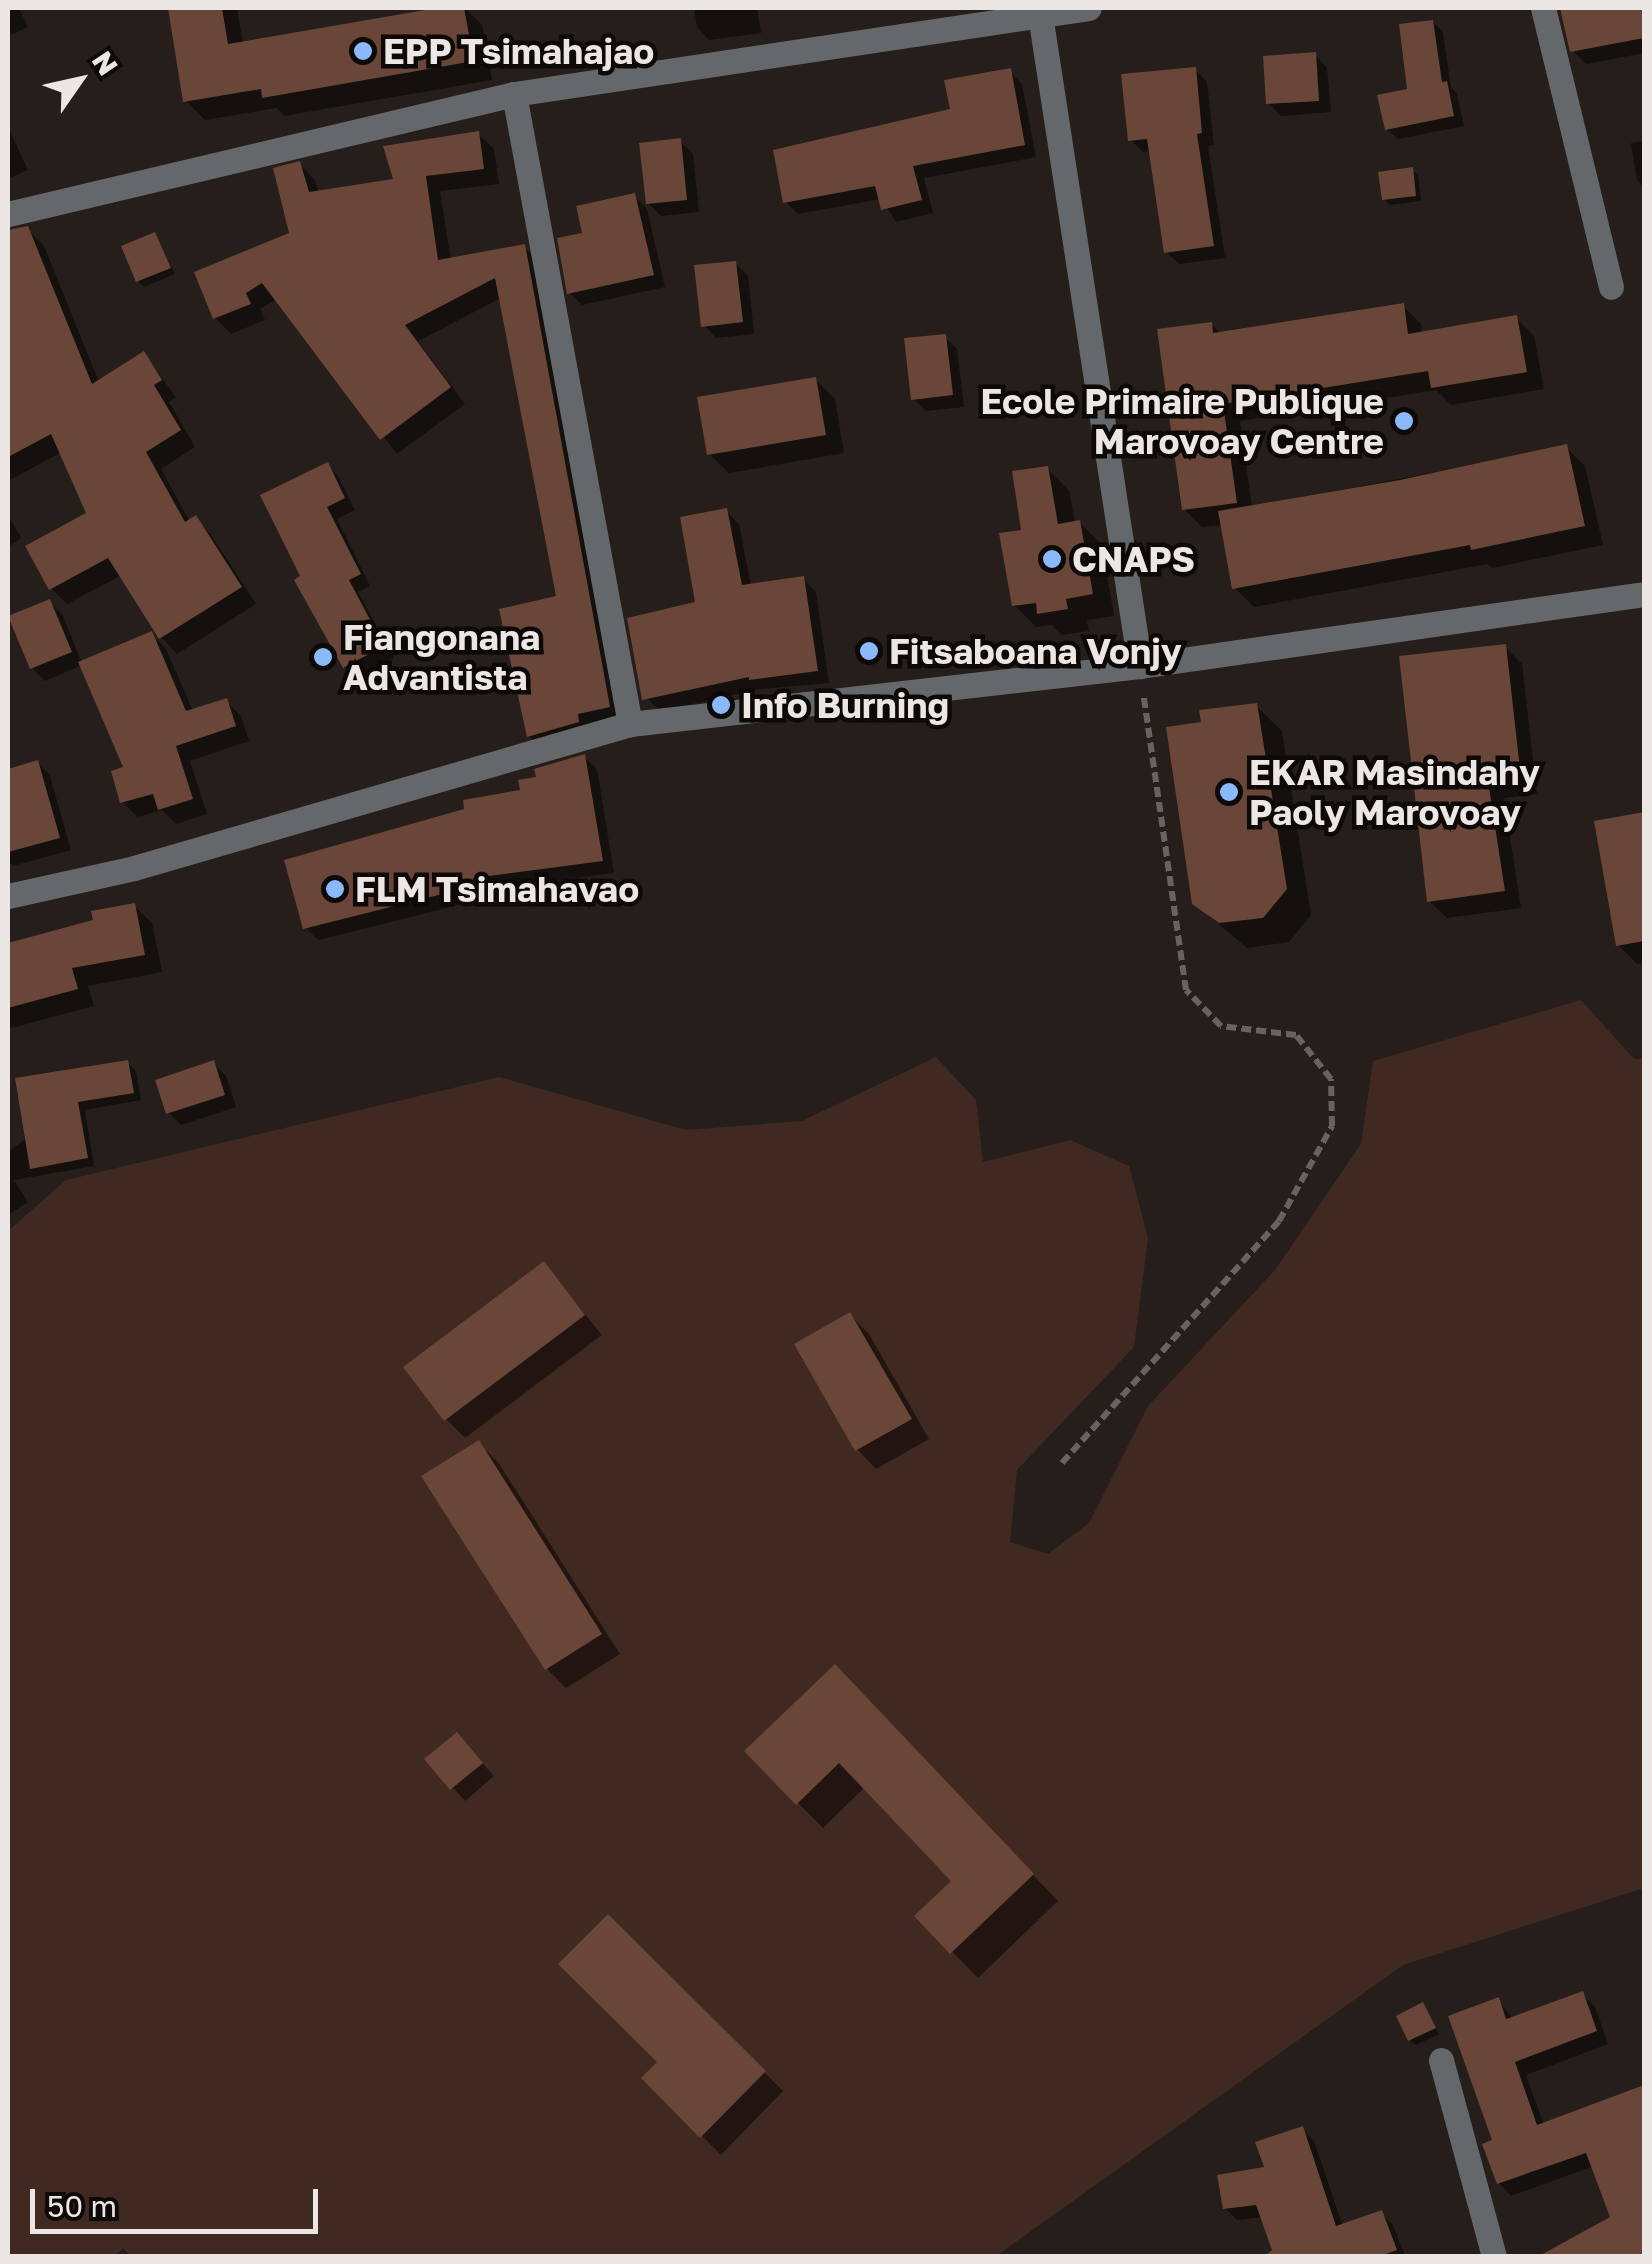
<!DOCTYPE html>
<style>
body{margin:0}
#map{position:relative;width:1652px;height:2264px;overflow:hidden;background:#261e1a;font-family:"Golos Text",sans-serif}
div>[style]{position:absolute}
.green>*{inset:0;background:#402920}
.shadow>*{inset:0;background:#0007}
.building>*{inset:0;background:#694637}
.path>*{height:6px;margin-top:-3px;transform-origin:0;background:repeating-linear-gradient(90deg,#69625e 0 10px,transparent 0 15px)}
.minor>*{height:25px;margin:-12.5px;padding:0 12.5px;transform-origin:12.5px;border-radius:12.5px;background:#65686b}
.dots>*{width:28px;height:28px;translate:-50% -50%;box-sizing:border-box;border:5px solid #0c0907;border-radius:50%}
span{translate:-50% -50%;white-space:nowrap;text-align:center;line-height:1.15;-webkit-text-stroke:9px #0c0907;paint-order:stroke}
.poi-label{font-size:35px;color:#ece7e4;font-weight:700}
.left{translate:0 -50%;text-align:left}
.right{translate:-100% -50%;text-align:right}
.frame{position:absolute;inset:0;border:10px solid #ece7e4;pointer-events:none}
.north{position:absolute;left:30px;top:30px;width:100px;height:100px;-webkit-text-stroke:8px #0c0907;paint-order:stroke;rotate:56deg;font-size:28px;font-weight:700;line-height:40px;text-align:center;color:#ece7e4}
.north::after{content:'';display:block;margin:auto;width:35px;height:45px;background:#ece7e4;clip-path:polygon(50% 0,100% 100%,50% 72%,0 100%)}
.scale{position:absolute;left:30px;top:2189px;width:288px;height:45px;box-sizing:border-box;border:5px solid #ece7e4;border-top:0;padding-left:12px;font-size:30px;line-height:35px;white-space:nowrap;color:#ece7e4;-webkit-text-stroke:8px #0c0907;paint-order:stroke}
</style>
<div id="map">
<div class="green">
<i style="clip-path:polygon(1581px 1000px,1634px 1059px,1644px 1059px,1644px 1888px,1403px 1965px,996px 2256px,131px 2256px,123px 2248px,116px 2256px,8px 2256px,8px 1231px,66px 1180px,499px 1077px,686px 1130px,802px 1121px,936px 1057px,976px 1100px,983px 1162px,1070px 1140px,1129px 1166px,1148px 1238px,1134px 1347px,1017px 1470px,1010px 1542px,1048px 1554px,1089px 1523px,1148px 1406px,1275px 1270px,1361px 1144px,1373px 1061px)"></i>
</div>
<div class="shadow">
<i style="clip-path:polygon(8px 8px,19px 8px,28px 27px,8px 36px)"></i>
<i style="clip-path:polygon(171px 8px,237px 8px,243px 44px,465px 8px,482px 25px,492px 80px,284px 116px,277px 108px,205px 120px,185px 100px)"></i>
<i style="clip-path:polygon(694px 8px,757px 8px,761px 33px,709px 40px,697px 27px)"></i>
<i style="clip-path:polygon(1564px 8px,1644px 8px,1644px 53px,1586px 64px,1573px 51px)"></i>
<i style="clip-path:polygon(1433px 22px,1443px 33px,1451px 88px,1457px 94px,1464px 126px,1398px 139px,1387px 129px,1410px 91px)"></i>
<i style="clip-path:polygon(1315px 55px,1327px 68px,1331px 112px,1281px 116px,1269px 103px)"></i>
<i style="clip-path:polygon(1195px 69px,1207px 82px,1214px 145px,1208px 146px,1225px 258px,1179px 264px,1166px 252px,1151px 151px,1143px 152px,1130px 139px)"></i>
<i style="clip-path:polygon(1010px 71px,1022px 84px,1036px 157px,924px 178px,933px 213px,896px 222px,881px 199px,798px 214px,786px 202px,953px 111px)"></i>
<i style="clip-path:polygon(8px 127px,28px 170px,8px 179px)"></i>
<i style="clip-path:polygon(478px 134px,494px 149px,499px 184px,440px 191px,451px 261px,524px 247px,540px 263px,625px 722px,545px 751px,529px 736px,559px 598px,501px 298px,418px 341px,465px 404px,397px 454px,277px 299px,260px 309px,265px 320px,231px 334px,215px 318px,292px 234px,300px 164px,315px 180px,319px 193px,396px 181px)"></i>
<i style="clip-path:polygon(680px 141px,693px 154px,699px 212px,661px 216px,648px 203px)"></i>
<i style="clip-path:polygon(1644px 141px,1644px 188px,1637px 180px,1631px 143px)"></i>
<i style="clip-path:polygon(1412px 170px,1418px 175px,1421px 201px,1390px 205px,1384px 199px)"></i>
<i style="clip-path:polygon(634px 196px,647px 209px,665px 287px,582px 305px,570px 293px,585px 235px)"></i>
<i style="clip-path:polygon(28px 230px,44px 246px,99px 382px,144px 354px,176px 397px,169px 402px,195px 447px,161px 469px,190px 522px,195px 519px,211px 535px,256px 604px,177px 654px,162px 638px,122px 575px,67px 604px,51px 588px,89px 514px,62px 452px,8px 481px,8px 238px)"></i>
<i style="clip-path:polygon(154px 235px,175px 274px,144px 287px,138px 281px)"></i>
<i style="clip-path:polygon(735px 263px,748px 276px,754px 334px,716px 338px,704px 325px)"></i>
<i style="clip-path:polygon(1403px 306px,1421px 324px,1422px 334px,1516px 318px,1534px 336px,1544px 389px,1451px 405px,1436px 390px,1240px 421px,1252px 507px,1566px 447px,1585px 466px,1603px 545px,1492px 568px,1488px 564px,1254px 607px,1235px 588px,1223px 525px,1202px 527px,1184px 509px,1211px 324px,1221px 334px)"></i>
<i style="clip-path:polygon(945px 337px,957px 349px,964px 407px,926px 411px,913px 399px)"></i>
<i style="clip-path:polygon(815px 379px,835px 399px,844px 453px,729px 473px,709px 454px)"></i>
<i style="clip-path:polygon(327px 465px,338px 476px,355px 510px,337px 519px,370px 586px,358px 592px,394px 658px,357px 678px,345px 667px,304px 577px)"></i>
<i style="clip-path:polygon(1047px 468px,1069px 491px,1075px 523px,1080px 523px,1102px 545px,1114px 616px,1087px 620px,1089px 631px,1062px 635px,1052px 625px,1036px 627px,1014px 605px,1024px 532px)"></i>
<i style="clip-path:polygon(726px 511px,739px 524px,751px 586px,803px 579px,816px 592px,829px 683px,761px 689px,660px 711px,647px 698px,698px 604px)"></i>
<i style="clip-path:polygon(8px 515px,21px 538px,8px 547px)"></i>
<i style="clip-path:polygon(49px 602px,62px 614px,82px 663px,151px 634px,166px 649px,193px 711px,226px 701px,241px 716px,249px 741px,190px 761px,207px 814px,176px 824px,162px 810px,138px 817px,122px 802px,126px 769px,82px 665px,45px 681px,32px 668px)"></i>
<i style="clip-path:polygon(1505px 647px,1522px 664px,1537px 794px,1504px 798px,1521px 908px,1447px 918px,1429px 901px)"></i>
<i style="clip-path:polygon(1256px 706px,1282px 731px,1311px 915px,1289px 942px,1247px 948px,1194px 903px,1204px 724px)"></i>
<i style="clip-path:polygon(584px 757px,597px 769px,614px 873px,484px 890px,486px 898px,318px 940px,306px 928px,539px 779px)"></i>
<i style="clip-path:polygon(38px 763px,50px 776px,71px 850px,13px 866px,8px 860px,8px 771px)"></i>
<i style="clip-path:polygon(1644px 815px,1644px 963px,1637px 964px,1618px 945px,1597px 823px)"></i>
<i style="clip-path:polygon(134px 906px,152px 923px,162px 972px,88px 986px,94px 1006px,8px 1029px,8px 946px,96px 922px)"></i>
<i style="clip-path:polygon(128px 1063px,136px 1071px,141px 1100px,85px 1110px,94px 1166px,14px 1180px,28px 1202px,8px 1215px,8px 1152px)"></i>
<i style="clip-path:polygon(213px 1063px,226px 1076px,236px 1107px,181px 1125px,168px 1112px)"></i>
<i style="clip-path:polygon(544px 1264px,602px 1335px,465px 1438px,446px 1419px)"></i>
<i style="clip-path:polygon(850px 1315px,869px 1334px,929px 1439px,876px 1469px,857px 1449px)"></i>
<i style="clip-path:polygon(478px 1443px,498px 1462px,620px 1654px,566px 1688px,547px 1669px)"></i>
<i style="clip-path:polygon(860px 1693px,1058px 1901px,978px 1978px,917px 1916px,955px 1881px,865px 1787px,823px 1828px,798px 1803px)"></i>
<i style="clip-path:polygon(469px 1748px,494px 1776px,465px 1801px,428px 1760px)"></i>
<i style="clip-path:polygon(608px 1917px,783px 2091px,721px 2155px,644px 2078px,661px 2062px)"></i>
<i style="clip-path:polygon(1582px 1994px,1595px 2007px,1608px 2044px,1526px 2075px,1544px 2125px,1628px 2111px,1644px 2152px,1644px 2256px,1544px 2256px,1613px 2218px,1594px 2166px,1511px 2196px,1499px 2183px,1498px 2000px,1513px 2019px)"></i>
<i style="clip-path:polygon(1423px 2005px,1439px 2034px,1416px 2045px,1410px 2040px)"></i>
<i style="clip-path:polygon(1302px 2129px,1314px 2141px,1343px 2227px,1381px 2213px,1393px 2225px,1405px 2256px,1277px 2256px,1263px 2217px,1237px 2220px,1225px 2208px)"></i>
</div>
<div class="building">
<i style="clip-path:polygon(168px 8px,222px 8px,228px 44px,437px 8px,464px 8px,474px 61px,262px 98px,261px 89px,183px 102px)"></i>
<i style="clip-path:polygon(1560px 8px,1644px 8px,1644px 38px,1570px 52px)"></i>
<i style="clip-path:polygon(1433px 20px,1442px 82px,1447px 81px,1454px 116px,1385px 130px,1377px 95px,1407px 89px,1399px 24px)"></i>
<i style="clip-path:polygon(1316px 52px,1319px 101px,1266px 104px,1263px 56px)"></i>
<i style="clip-path:polygon(1196px 67px,1202px 133px,1197px 134px,1214px 246px,1164px 253px,1147px 139px,1128px 141px,1121px 74px)"></i>
<i style="clip-path:polygon(1011px 68px,1025px 145px,913px 166px,922px 200px,881px 210px,875px 186px,783px 203px,773px 150px,950px 109px,944px 80px)"></i>
<i style="clip-path:polygon(479px 131px,484px 169px,426px 176px,438px 260px,525px 244px,610px 707px,578px 714px,579px 722px,527px 737px,499px 609px,556px 596px,495px 278px,405px 325px,451px 387px,380px 440px,262px 283px,246px 293px,251px 304px,213px 319px,194px 272px,289px 233px,273px 168px,300px 161px,309px 192px,393px 179px,383px 146px)"></i>
<i style="clip-path:polygon(681px 138px,687px 200px,646px 204px,639px 143px)"></i>
<i style="clip-path:polygon(1413px 167px,1416px 196px,1382px 200px,1378px 172px)"></i>
<i style="clip-path:polygon(635px 193px,654px 275px,567px 294px,557px 238px,582px 233px,576px 206px)"></i>
<i style="clip-path:polygon(28px 226px,92px 384px,144px 351px,162px 380px,154px 385px,181px 430px,146px 452px,185px 522px,196px 515px,242px 587px,159px 639px,108px 558px,49px 590px,25px 546px,86px 513px,51px 434px,8px 457px,8px 230px)"></i>
<i style="clip-path:polygon(155px 232px,171px 268px,136px 282px,121px 246px)"></i>
<i style="clip-path:polygon(736px 261px,743px 322px,701px 327px,694px 265px)"></i>
<i style="clip-path:polygon(1404px 303px,1408px 334px,1517px 315px,1527px 372px,1431px 388px,1428px 371px,1223px 404px,1237px 503px,1182px 510px,1157px 329px,1212px 322px,1213px 333px)"></i>
<i style="clip-path:polygon(946px 334px,953px 395px,911px 400px,904px 338px)"></i>
<i style="clip-path:polygon(816px 377px,826px 435px,707px 455px,697px 397px)"></i>
<i style="clip-path:polygon(1567px 444px,1585px 526px,1471px 550px,1470px 545px,1232px 589px,1218px 511px,1400px 480px)"></i>
<i style="clip-path:polygon(328px 462px,345px 498px,327px 507px,361px 574px,349px 580px,384px 646px,343px 668px,294px 580px,300px 576px,260px 495px)"></i>
<i style="clip-path:polygon(1048px 466px,1058px 524px,1080px 520px,1093px 594px,1066px 599px,1068px 609px,1037px 614px,1036px 603px,1012px 606px,999px 533px,1021px 530px,1012px 471px)"></i>
<i style="clip-path:polygon(727px 508px,742px 585px,804px 576px,818px 671px,749px 680px,749px 677px,642px 700px,627px 618px,695px 602px,680px 517px)"></i>
<i style="clip-path:polygon(50px 599px,72px 652px,30px 669px,8px 616px)"></i>
<i style="clip-path:polygon(152px 631px,186px 711px,227px 698px,236px 726px,176px 746px,193px 799px,158px 810px,153px 794px,120px 803px,111px 771px,123px 767px,78px 662px)"></i>
<i style="clip-path:polygon(1506px 644px,1521px 778px,1488px 781px,1505px 891px,1427px 902px,1399px 656px)"></i>
<i style="clip-path:polygon(1257px 703px,1287px 889px,1263px 918px,1219px 923px,1192px 904px,1166px 727px,1201px 722px,1199px 710px)"></i>
<i style="clip-path:polygon(585px 754px,603px 861px,473px 878px,474px 886px,303px 929px,284px 860px,464px 809px,463px 800px,520px 790px,518px 780px,536px 777px,534px 769px)"></i>
<i style="clip-path:polygon(38px 760px,60px 838px,8px 852px,8px 769px)"></i>
<i style="clip-path:polygon(1644px 812px,1644px 941px,1616px 946px,1594px 821px)"></i>
<i style="clip-path:polygon(135px 903px,145px 955px,72px 968px,78px 989px,8px 1008px,8px 943px,93px 920px,91px 911px)"></i>
<i style="clip-path:polygon(128px 1060px,134px 1093px,78px 1102px,88px 1158px,30px 1169px,15px 1078px)"></i>
<i style="clip-path:polygon(214px 1060px,225px 1095px,166px 1114px,155px 1080px)"></i>
<i style="clip-path:polygon(544px 1261px,585px 1315px,444px 1421px,403px 1367px)"></i>
<i style="clip-path:polygon(850px 1312px,912px 1419px,855px 1451px,794px 1344px)"></i>
<i style="clip-path:polygon(479px 1440px,602px 1634px,545px 1670px,421px 1476px)"></i>
<i style="clip-path:polygon(835px 1664px,1034px 1874px,950px 1954px,914px 1916px,951px 1881px,839px 1763px,796px 1805px,744px 1751px)"></i>
<i style="clip-path:polygon(457px 1732px,483px 1763px,450px 1790px,424px 1759px)"></i>
<i style="clip-path:polygon(608px 1914px,766px 2071px,700px 2138px,641px 2078px,657px 2062px,558px 1964px)"></i>
<i style="clip-path:polygon(1583px 1991px,1597px 2031px,1515px 2062px,1537px 2125px,1644px 2085px,1644px 2256px,1539px 2256px,1610px 2217px,1586px 2153px,1497px 2184px,1482px 2144px,1492px 2140px,1448px 2016px,1499px 1997px,1506px 2019px)"></i>
<i style="clip-path:polygon(1423px 2002px,1436px 2028px,1408px 2041px,1396px 2016px)"></i>
<i style="clip-path:polygon(1303px 2126px,1336px 2226px,1382px 2210px,1397px 2250px,1380px 2256px,1265px 2256px,1272px 2250px,1256px 2205px,1223px 2209px,1217px 2175px,1264px 2167px,1255px 2142px)"></i>
</div>
<div class="path">
<i style="left:1062px;top:1463px;width:325px;rotate:-48.1deg"></i>
<i style="left:1279px;top:1221px;width:109px;rotate:-60.8deg"></i>
<i style="left:1332px;top:1126px;width:47px;rotate:-91.2deg"></i>
<i style="left:1331px;top:1079px;width:56px;rotate:-128.5deg"></i>
<i style="left:1296px;top:1035px;width:76px;rotate:-173.2deg"></i>
<i style="left:1221px;top:1026px;width:50px;rotate:-134.2deg"></i>
<i style="left:1186px;top:990px;width:296px;rotate:-98.2deg"></i>
</div>
<div class="minor">
<i style="left:1039px;top:8px;width:666px;rotate:81.27deg"></i>
<i style="left:1543px;top:8px;width:287px;rotate:76.3deg"></i>
<i style="left:514px;top:94px;width:641px;rotate:79.57deg"></i>
<i style="left:8px;top:214px;width:520px;rotate:-13.34deg"></i>
<i style="left:514px;top:94px;width:581px;rotate:-8.51deg"></i>
<i style="left:8px;top:896px;width:129px;rotate:-12.5deg"></i>
<i style="left:134px;top:868px;width:516px;rotate:-16.19deg"></i>
<i style="left:630px;top:724px;width:513px;rotate:-6.49deg"></i>
<i style="left:1140px;top:666px;width:509px;rotate:-8.13deg"></i>
<i style="left:1441px;top:2060px;width:203px;rotate:74.9deg"></i>
</div>
<div class="dots">
<i style="left:363px;top:51px;background:#8abafc"></i>
<i style="left:1404px;top:421px;background:#8abafc"></i>
<i style="left:1052px;top:559px;background:#8abafc"></i>
<i style="left:869px;top:651px;background:#8abafc"></i>
<i style="left:323px;top:657px;background:#8abafc"></i>
<i style="left:721px;top:705px;background:#8abafc"></i>
<i style="left:1229px;top:792px;background:#8abafc"></i>
<i style="left:335px;top:889px;background:#8abafc"></i>
</div>
<div class="poi-label">
<span class="left" style="left:383px;top:51px">EPP Tsimahajao</span>
<span class="right" style="left:1384px;top:421px">Ecole Primaire Publique<br>Marovoay Centre</span>
<span class="left" style="left:1072px;top:559px">CNAPS</span>
<span class="left" style="left:343px;top:657px">Fiangonana<br>Advantista</span>
<span class="left" style="left:889px;top:651px">Fitsaboana Vonjy</span>
<span class="left" style="left:741px;top:705px">Info Burning</span>
<span class="left" style="left:1249px;top:792px">EKAR Masindahy<br>Paoly Marovoay</span>
<span class="left" style="left:355px;top:889px">FLM Tsimahavao</span>
</div>
<div class="frame"></div>
<div class="north">N</div>
<div class="scale">50 m</div>
</div>
